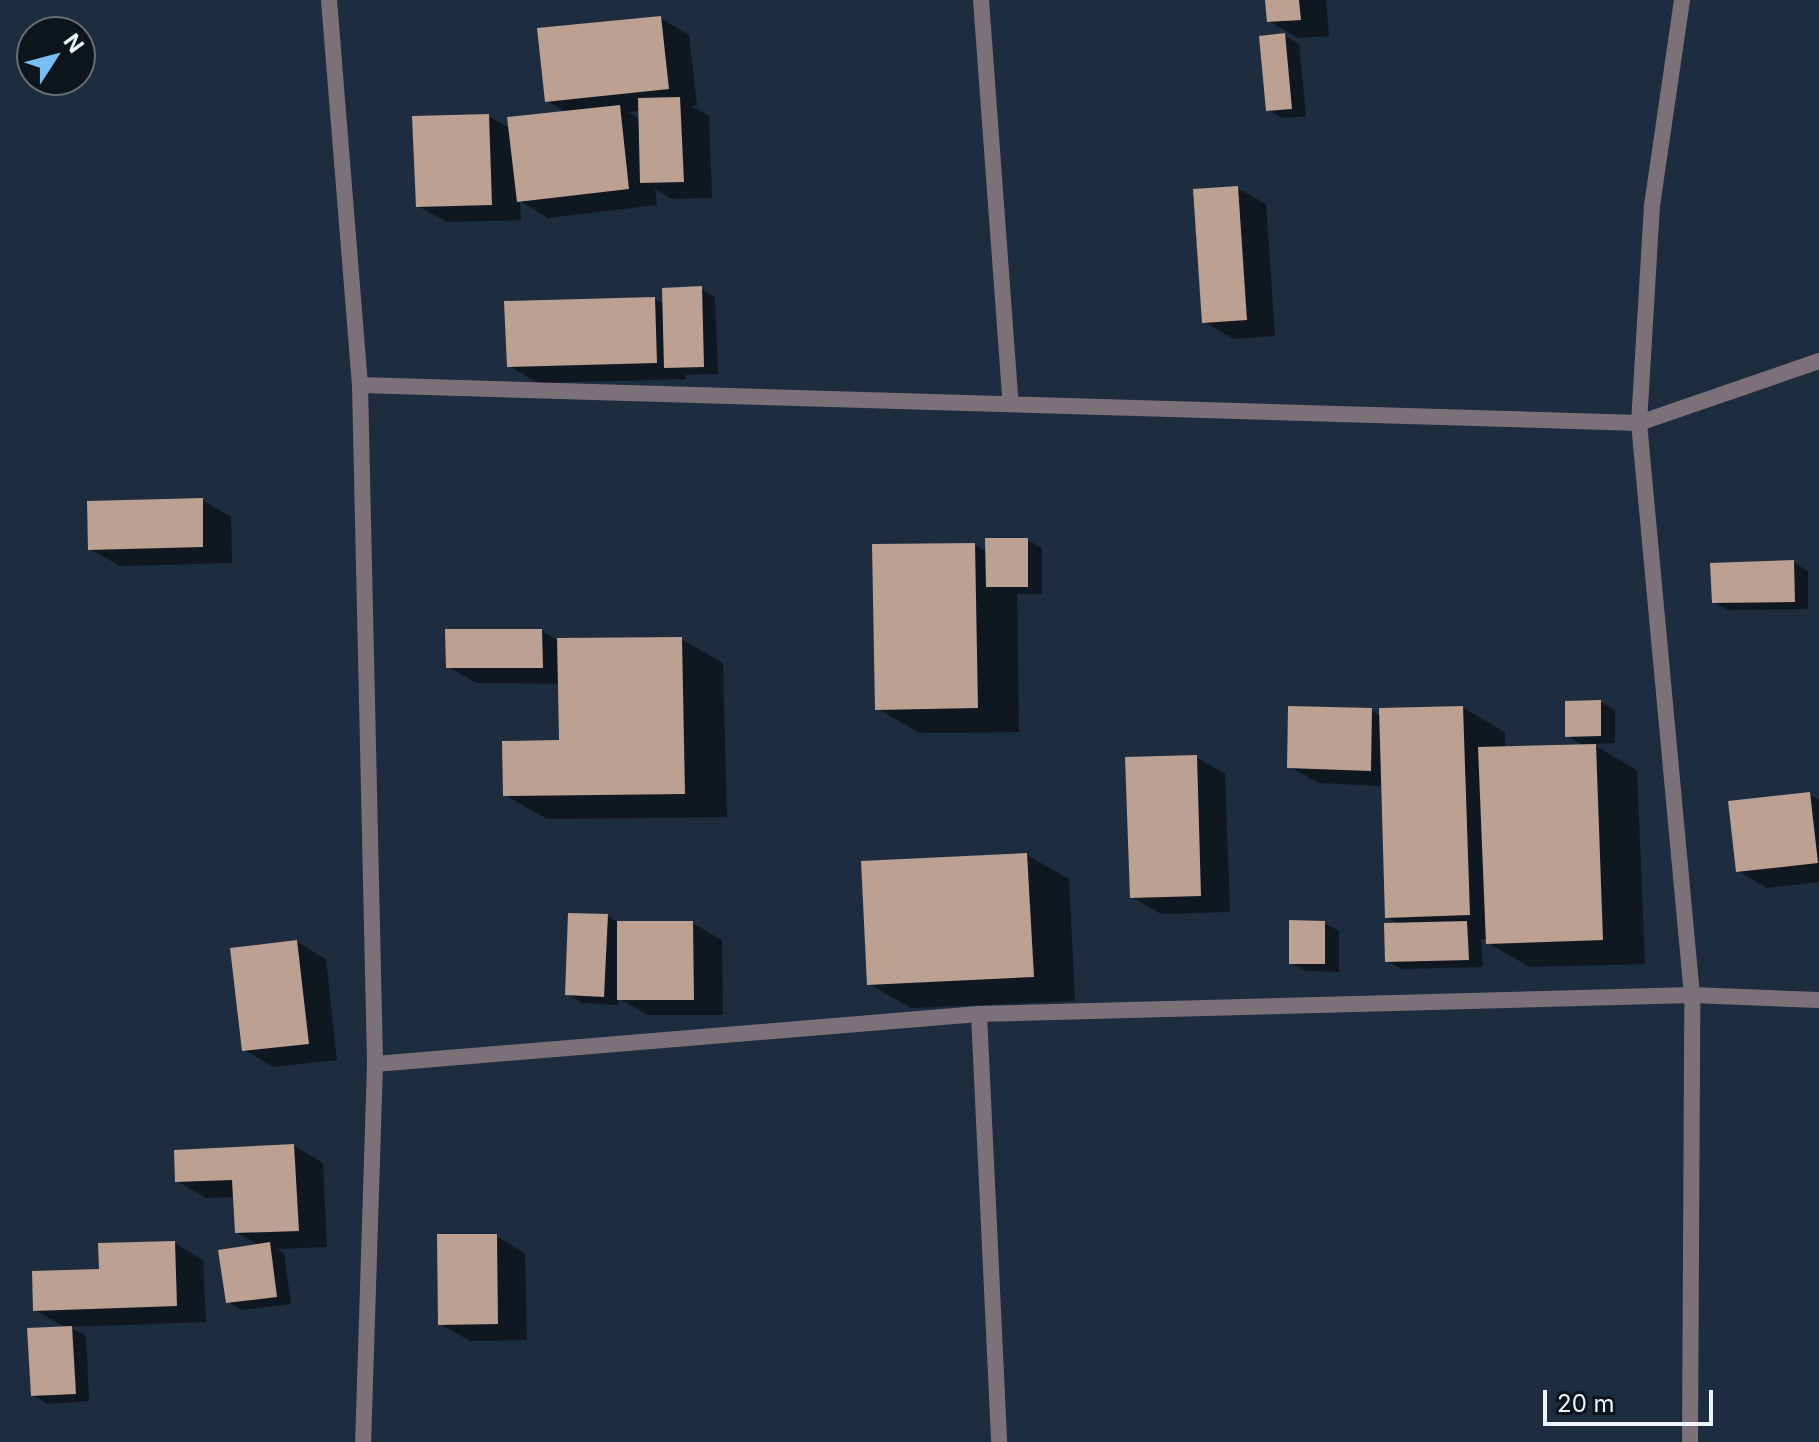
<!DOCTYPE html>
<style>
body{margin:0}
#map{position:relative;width:1819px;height:1442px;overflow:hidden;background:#1d2c3e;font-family:Inter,sans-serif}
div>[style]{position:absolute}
.shadow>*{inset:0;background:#0007}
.building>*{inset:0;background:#bca091}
.minor>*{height:16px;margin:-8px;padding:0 8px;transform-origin:8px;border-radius:8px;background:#7c7179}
.tertiary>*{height:16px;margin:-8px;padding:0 8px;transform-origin:8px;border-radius:8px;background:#7c7179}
span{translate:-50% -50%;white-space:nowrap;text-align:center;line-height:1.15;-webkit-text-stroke:8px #0d141c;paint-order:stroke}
.north{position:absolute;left:16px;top:16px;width:80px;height:80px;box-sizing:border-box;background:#0d141c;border:2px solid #676e76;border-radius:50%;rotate:54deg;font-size:22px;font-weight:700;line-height:32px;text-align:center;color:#edf4fe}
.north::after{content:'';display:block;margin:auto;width:28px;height:36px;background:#78bff7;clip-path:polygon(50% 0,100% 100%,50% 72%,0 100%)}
.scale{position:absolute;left:1543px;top:1390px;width:170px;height:36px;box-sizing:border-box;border:4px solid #edf4fe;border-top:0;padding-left:10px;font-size:24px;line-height:28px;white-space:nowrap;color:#edf4fe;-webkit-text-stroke:6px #0d141c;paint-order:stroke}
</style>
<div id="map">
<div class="shadow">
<i style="clip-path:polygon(1267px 0,1326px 0,1329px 36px,1298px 38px,1269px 21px)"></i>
<i style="clip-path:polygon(evenodd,660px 18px,689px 35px,697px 105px,691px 106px,709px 116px,712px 198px,672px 199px,655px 189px,657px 205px,548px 218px,520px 201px,521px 220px,447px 222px,418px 206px,488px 116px,511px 129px,568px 113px,547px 101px,660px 18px,640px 111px,640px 119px,628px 112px,640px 111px)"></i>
<i style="clip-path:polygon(1285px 36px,1299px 44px,1306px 116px,1283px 118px,1268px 110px)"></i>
<i style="clip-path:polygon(1237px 188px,1266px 204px,1275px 336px,1234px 339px,1204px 322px)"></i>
<i style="clip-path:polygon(701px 289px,715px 297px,718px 374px,686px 375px,686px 379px,538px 383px,509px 366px,655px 299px,664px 304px)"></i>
<i style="clip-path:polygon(202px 500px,231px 517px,232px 563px,120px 566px,90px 549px)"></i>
<i style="clip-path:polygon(1028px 540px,1042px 548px,1042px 594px,1017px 594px,1019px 732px,919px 733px,877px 708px,974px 545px,988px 552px)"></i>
<i style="clip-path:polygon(1793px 562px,1808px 571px,1808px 609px,1728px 610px,1714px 602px)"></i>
<i style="clip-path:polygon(542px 631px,557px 640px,681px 639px,723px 663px,727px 817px,547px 819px,505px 795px,561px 742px,560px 684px,477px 683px,448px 667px)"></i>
<i style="clip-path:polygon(1601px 702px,1615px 710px,1615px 743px,1592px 744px,1637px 770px,1645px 964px,1530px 967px,1488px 943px,1488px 939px,1481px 939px,1483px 967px,1402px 969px,1387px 961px,1400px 925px,1387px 917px,1383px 786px,1318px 783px,1289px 766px,1371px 710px,1381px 716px,1463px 708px,1505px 732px,1505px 749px,1585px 746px,1567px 736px)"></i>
<i style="clip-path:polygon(1196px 757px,1225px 774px,1230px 912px,1161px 914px,1132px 897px)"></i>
<i style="clip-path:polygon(1809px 794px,1819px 800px,1819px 882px,1767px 888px,1738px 871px)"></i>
<i style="clip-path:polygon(1027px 855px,1069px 879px,1075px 1001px,911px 1008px,869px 984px)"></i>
<i style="clip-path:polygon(607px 916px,619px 923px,692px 923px,722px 940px,723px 1015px,648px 1015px,618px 998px,618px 1005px,582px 1003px,567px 994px)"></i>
<i style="clip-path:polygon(1324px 923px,1339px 931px,1339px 972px,1306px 971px,1291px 963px)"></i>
<i style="clip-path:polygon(297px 942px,326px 959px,337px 1060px,273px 1067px,244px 1050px)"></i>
<i style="clip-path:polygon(294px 1146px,323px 1163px,327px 1247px,277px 1249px,284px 1253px,291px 1304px,242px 1310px,227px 1301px,260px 1246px,236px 1232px,234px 1197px,206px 1198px,177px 1181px)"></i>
<i style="clip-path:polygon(496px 1236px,525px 1253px,527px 1340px,470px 1341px,440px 1324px)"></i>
<i style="clip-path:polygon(174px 1243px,203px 1260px,206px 1322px,69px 1327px,86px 1336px,89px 1401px,47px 1404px,33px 1395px,67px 1328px,35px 1310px,101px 1271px)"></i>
</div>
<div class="building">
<i style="clip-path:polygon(1265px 0,1299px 0,1301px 20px,1267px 22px)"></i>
<i style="clip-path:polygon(661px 16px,669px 89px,545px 102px,537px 28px)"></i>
<i style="clip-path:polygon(1285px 33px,1292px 109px,1266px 111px,1259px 36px)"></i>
<i style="clip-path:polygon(680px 97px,684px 182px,640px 183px,638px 98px)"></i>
<i style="clip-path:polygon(620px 105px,629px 189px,517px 202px,507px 117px)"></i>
<i style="clip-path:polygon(489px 114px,492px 205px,416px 207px,412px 116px)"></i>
<i style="clip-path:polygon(1238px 186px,1247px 320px,1202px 323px,1193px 189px)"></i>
<i style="clip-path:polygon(702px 286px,704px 367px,664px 368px,662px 288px)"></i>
<i style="clip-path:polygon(655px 297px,657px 363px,507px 367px,504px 301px)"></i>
<i style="clip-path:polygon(203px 498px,203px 547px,88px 550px,87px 501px)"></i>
<i style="clip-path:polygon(985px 538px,1028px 538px,1028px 587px,986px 587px)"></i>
<i style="clip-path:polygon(975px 543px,978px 708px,875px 710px,872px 544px)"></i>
<i style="clip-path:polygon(1794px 560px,1795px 602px,1712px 603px,1710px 563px)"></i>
<i style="clip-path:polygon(445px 629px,542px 629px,543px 668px,446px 668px)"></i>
<i style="clip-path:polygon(682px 637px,685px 794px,503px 796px,502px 741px,559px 740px,557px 638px)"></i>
<i style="clip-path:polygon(1601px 700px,1601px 736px,1565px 737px,1565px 701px)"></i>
<i style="clip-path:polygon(1288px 706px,1372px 708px,1371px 771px,1287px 768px)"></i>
<i style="clip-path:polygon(1463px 706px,1470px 915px,1385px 918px,1379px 708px)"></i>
<i style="clip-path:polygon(1596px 744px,1603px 940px,1486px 944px,1478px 747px)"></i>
<i style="clip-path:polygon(1197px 755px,1201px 896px,1130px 898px,1125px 757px)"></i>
<i style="clip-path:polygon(1810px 792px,1818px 863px,1736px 872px,1728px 801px)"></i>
<i style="clip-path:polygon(1027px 853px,1034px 977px,867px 985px,861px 861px)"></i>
<i style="clip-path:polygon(568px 913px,608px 914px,604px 997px,565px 995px)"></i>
<i style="clip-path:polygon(1289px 920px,1325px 921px,1325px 964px,1289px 964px)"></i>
<i style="clip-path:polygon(617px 921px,693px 921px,694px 1000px,617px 1000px)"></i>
<i style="clip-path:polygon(1467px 921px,1469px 960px,1385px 962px,1384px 923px)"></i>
<i style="clip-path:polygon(297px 940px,309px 1044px,242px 1051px,230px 948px)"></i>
<i style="clip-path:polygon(294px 1144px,299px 1231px,235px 1233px,232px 1180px,175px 1182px,174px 1150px)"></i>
<i style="clip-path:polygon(437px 1234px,497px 1234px,498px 1324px,438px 1325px)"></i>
<i style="clip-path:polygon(175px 1241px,177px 1306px,33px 1311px,32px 1271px,99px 1269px,98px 1243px)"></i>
<i style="clip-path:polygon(270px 1242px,277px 1297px,226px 1303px,218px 1250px)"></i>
<i style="clip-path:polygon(72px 1326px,76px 1394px,31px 1396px,27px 1328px)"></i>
</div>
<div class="minor">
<i style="left:981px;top:0;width:405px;rotate:85.8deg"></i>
<i style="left:1682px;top:0;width:207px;rotate:98.3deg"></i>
<i style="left:1652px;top:205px;width:218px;rotate:93.4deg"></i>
<i style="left:1639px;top:423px;width:190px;rotate:-19deg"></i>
<i style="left:360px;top:385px;width:1280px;rotate:1.7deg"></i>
<i style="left:1639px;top:423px;width:574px;rotate:84.71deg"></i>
<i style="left:1692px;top:995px;width:713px;rotate:178.47deg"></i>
<i style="left:979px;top:1014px;width:428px;rotate:87.3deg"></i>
<i style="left:375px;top:1064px;width:606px;rotate:-4.73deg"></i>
<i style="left:1690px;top:1442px;width:447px;rotate:-89.7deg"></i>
<i style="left:1692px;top:995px;width:127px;rotate:2.3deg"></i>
</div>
<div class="tertiary">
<i style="left:329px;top:0;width:386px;rotate:85.4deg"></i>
<i style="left:360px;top:385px;width:679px;rotate:88.73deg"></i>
<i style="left:375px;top:1064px;width:378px;rotate:91.8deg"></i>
</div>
<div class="north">N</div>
<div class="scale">20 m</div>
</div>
